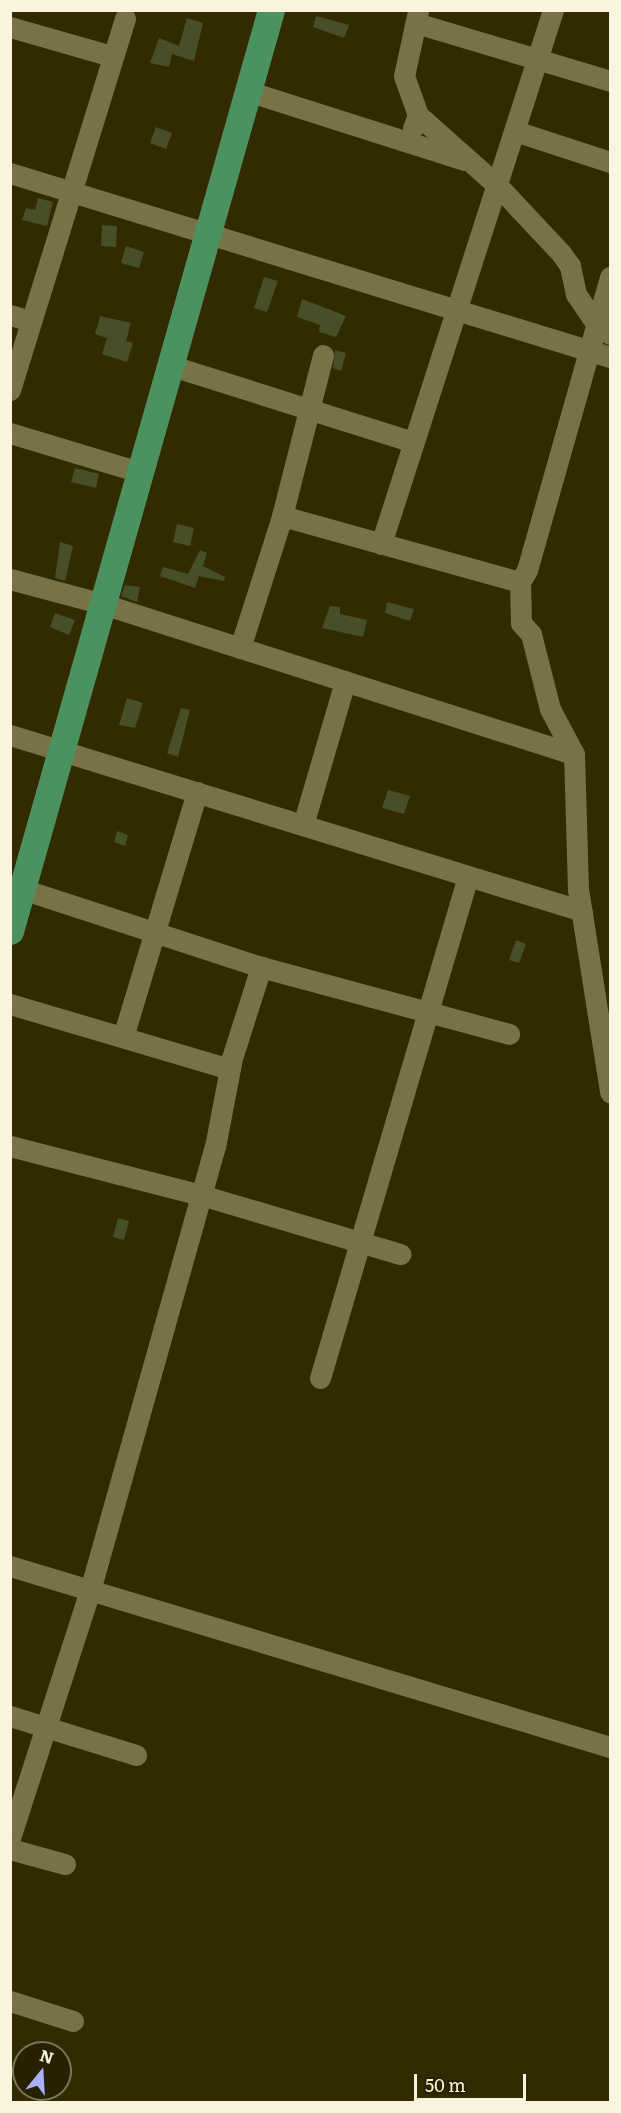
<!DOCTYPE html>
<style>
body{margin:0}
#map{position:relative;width:621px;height:2113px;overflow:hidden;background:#332b00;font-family:Literata,serif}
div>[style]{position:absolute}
.building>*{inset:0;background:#464f27}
.minor>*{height:21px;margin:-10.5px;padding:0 10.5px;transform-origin:10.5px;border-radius:10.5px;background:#7a7247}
.major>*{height:27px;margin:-13.5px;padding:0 13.5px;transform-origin:13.5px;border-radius:13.5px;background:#4c9261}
span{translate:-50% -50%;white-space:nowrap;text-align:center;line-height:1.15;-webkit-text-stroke:6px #272101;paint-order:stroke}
.frame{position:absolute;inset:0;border:12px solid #f8f4dd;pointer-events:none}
.north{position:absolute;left:12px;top:2041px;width:60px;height:60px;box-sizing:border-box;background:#272101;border:2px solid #7b7559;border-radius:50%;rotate:18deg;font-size:16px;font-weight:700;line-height:24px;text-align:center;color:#f8f4dd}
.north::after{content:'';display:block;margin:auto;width:21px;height:27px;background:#a9b0fc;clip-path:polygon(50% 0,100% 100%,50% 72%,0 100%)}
.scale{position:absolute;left:414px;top:2074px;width:112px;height:27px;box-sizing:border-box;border:3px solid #f8f4dd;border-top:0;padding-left:8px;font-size:18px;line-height:21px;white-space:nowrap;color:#f8f4dd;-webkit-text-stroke:4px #272101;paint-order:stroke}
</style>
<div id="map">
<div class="building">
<i style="clip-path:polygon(316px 16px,349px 25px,344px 38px,313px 27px)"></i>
<i style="clip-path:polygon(187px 18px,203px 23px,194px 61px,172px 54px,169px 67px,150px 63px,159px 38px,179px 46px)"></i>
<i style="clip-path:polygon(156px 127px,172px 133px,166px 149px,150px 143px)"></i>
<i style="clip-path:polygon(38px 198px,53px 202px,47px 226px,22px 220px,26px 208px,35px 210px)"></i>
<i style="clip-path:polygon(102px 225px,117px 226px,116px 247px,101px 246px)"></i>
<i style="clip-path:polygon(126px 246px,144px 252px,139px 268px,121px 263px)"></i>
<i style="clip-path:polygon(264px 277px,278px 281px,267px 312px,254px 308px)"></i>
<i style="clip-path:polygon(302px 299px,346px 316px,336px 337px,319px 332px,320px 325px,297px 317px)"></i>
<i style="clip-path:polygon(100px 316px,131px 323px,126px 341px,133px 343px,127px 362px,102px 354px,107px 338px,95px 334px)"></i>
<i style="clip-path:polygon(335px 350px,346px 353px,341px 371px,333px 368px)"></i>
<i style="clip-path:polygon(75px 468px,99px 474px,96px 488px,71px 482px)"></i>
<i style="clip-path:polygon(177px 524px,194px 528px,190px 546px,173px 542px)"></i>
<i style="clip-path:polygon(60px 542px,73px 546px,65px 581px,55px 578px)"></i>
<i style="clip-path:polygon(200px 550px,207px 553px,203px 566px,225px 577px,224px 581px,199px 576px,195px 588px,160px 576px,163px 567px,188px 574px)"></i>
<i style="clip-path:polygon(125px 585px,140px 587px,137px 602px,121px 596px)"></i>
<i style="clip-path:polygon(387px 602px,414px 609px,410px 621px,385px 613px)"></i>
<i style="clip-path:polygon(330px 606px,340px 607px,340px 614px,367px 620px,363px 637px,322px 628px)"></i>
<i style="clip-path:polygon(55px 613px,75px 620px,69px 635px,50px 627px)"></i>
<i style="clip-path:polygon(127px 698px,143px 703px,135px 728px,119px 725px)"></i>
<i style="clip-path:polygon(181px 708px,190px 710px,178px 757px,167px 753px)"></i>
<i style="clip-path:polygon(388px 790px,410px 796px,404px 814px,382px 808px)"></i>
<i style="clip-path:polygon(117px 831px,128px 835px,125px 846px,114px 842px)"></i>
<i style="clip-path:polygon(516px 940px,526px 944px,519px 963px,509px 960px)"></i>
<i style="clip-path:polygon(118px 1218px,129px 1221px,124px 1240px,113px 1237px)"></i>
</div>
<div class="minor">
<i style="left:416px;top:23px;width:202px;rotate:16.6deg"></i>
<i style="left:10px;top:27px;width:106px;rotate:15.9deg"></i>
<i style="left:247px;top:91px;width:228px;rotate:17.6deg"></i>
<i style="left:418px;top:115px;width:107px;rotate:41.6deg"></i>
<i style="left:498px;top:186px;width:92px;rotate:46.8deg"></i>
<i style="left:561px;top:253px;width:16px;rotate:55deg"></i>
<i style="left:570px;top:266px;width:29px;rotate:78deg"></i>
<i style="left:576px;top:294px;width:36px;rotate:56deg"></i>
<i style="left:596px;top:324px;width:17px;rotate:36deg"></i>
<i style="left:413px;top:128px;width:14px;rotate:-69deg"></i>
<i style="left:418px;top:115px;width:41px;rotate:-109.7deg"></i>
<i style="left:404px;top:76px;width:66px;rotate:-77.8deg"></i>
<i style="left:515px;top:131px;width:100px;rotate:18.1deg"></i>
<i style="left:10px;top:173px;width:628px;rotate:17.05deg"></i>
<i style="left:610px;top:277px;width:305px;rotate:105.8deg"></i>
<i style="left:527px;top:570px;width:14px;rotate:120deg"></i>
<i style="left:520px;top:582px;width:41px;rotate:88.6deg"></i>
<i style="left:521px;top:623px;width:15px;rotate:48deg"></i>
<i style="left:531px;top:634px;width:77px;rotate:75.8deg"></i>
<i style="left:550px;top:709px;width:51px;rotate:61.9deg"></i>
<i style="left:574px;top:754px;width:135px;rotate:88.3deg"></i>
<i style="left:578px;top:889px;width:206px;rotate:81deg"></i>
<i style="left:10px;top:315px;width:22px;rotate:16deg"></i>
<i style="left:169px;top:365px;width:256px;rotate:17.5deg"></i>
<i style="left:10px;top:390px;width:389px;rotate:-72.8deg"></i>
<i style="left:10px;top:433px;width:135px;rotate:16.8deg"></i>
<i style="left:282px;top:516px;width:247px;rotate:15.5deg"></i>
<i style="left:381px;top:544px;width:561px;rotate:-72.15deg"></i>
<i style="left:10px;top:579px;width:96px;rotate:15deg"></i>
<i style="left:103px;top:604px;width:494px;rotate:17.7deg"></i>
<i style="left:240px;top:648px;width:139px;rotate:-72.3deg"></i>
<i style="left:282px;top:516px;width:166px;rotate:-75.7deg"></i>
<i style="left:10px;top:735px;width:598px;rotate:17.1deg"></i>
<i style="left:303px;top:825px;width:150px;rotate:-73.7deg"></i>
<i style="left:22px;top:889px;width:251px;rotate:18.1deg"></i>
<i style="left:261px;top:967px;width:257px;rotate:15.1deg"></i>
<i style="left:10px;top:1004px;width:229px;rotate:16.5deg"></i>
<i style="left:123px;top:1037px;width:256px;rotate:-73.2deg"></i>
<i style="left:10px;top:1146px;width:197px;rotate:14.4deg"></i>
<i style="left:201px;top:1195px;width:208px;rotate:16.5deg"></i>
<i style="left:320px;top:1378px;width:523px;rotate:-73.57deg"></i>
<i style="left:10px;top:1566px;width:627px;rotate:16.79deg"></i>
<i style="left:10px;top:1716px;width:132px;rotate:17.2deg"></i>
<i style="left:10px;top:1838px;width:264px;rotate:-72.1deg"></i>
<i style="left:91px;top:1587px;width:457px;rotate:-74.3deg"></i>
<i style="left:215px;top:1147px;width:91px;rotate:-79.2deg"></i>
<i style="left:232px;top:1058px;width:96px;rotate:-72.3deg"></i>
<i style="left:10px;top:1849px;width:57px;rotate:15.3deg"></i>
<i style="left:10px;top:2001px;width:66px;rotate:17.6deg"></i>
</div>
<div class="major">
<i style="left:10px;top:931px;width:957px;rotate:-74.18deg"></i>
</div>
<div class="frame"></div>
<div class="north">N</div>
<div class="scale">50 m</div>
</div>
